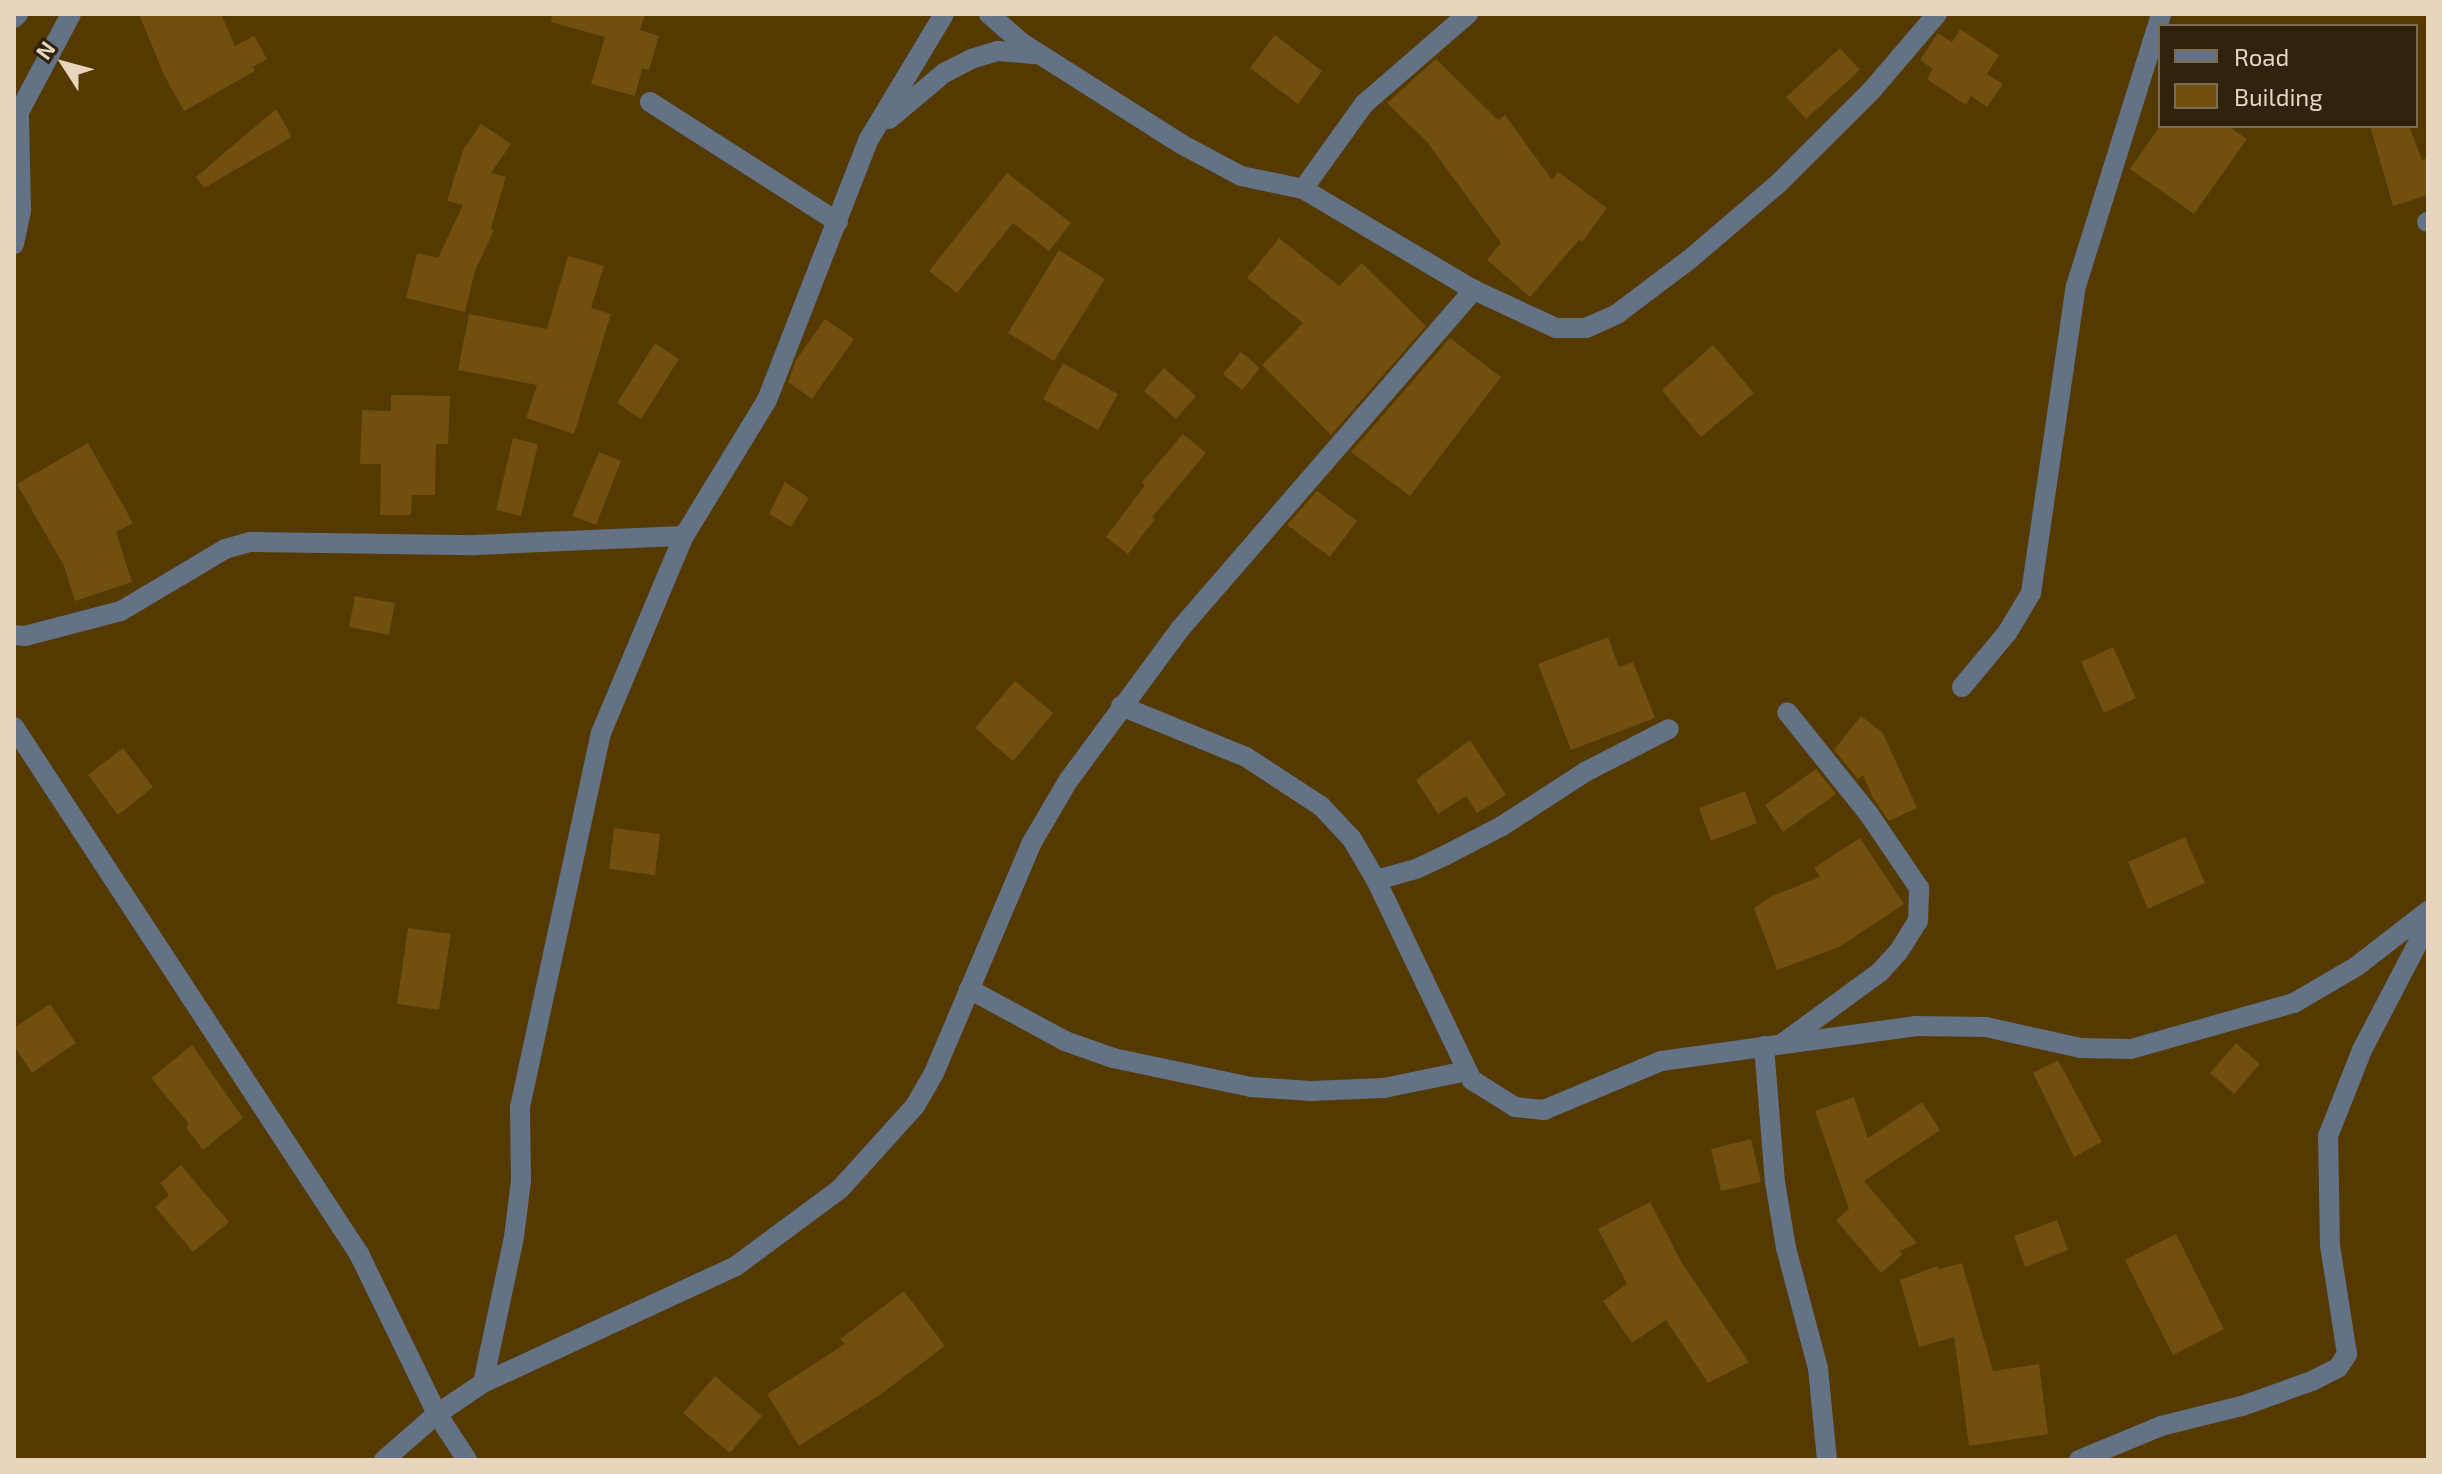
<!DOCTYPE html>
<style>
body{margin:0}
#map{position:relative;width:2442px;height:1474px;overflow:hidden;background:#543900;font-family:"Exo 2",sans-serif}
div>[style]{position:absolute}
.building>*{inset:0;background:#714f0e}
.minor>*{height:20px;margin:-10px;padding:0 10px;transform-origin:10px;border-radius:10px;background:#647285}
span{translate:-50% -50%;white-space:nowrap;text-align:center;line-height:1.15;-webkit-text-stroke:7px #30230e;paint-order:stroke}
.frame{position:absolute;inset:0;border:16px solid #e7d6bd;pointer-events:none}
.legend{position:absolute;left:2158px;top:24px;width:260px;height:104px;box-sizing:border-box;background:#30230e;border:2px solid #796b54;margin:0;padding:10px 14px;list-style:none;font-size:24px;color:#e7d6bd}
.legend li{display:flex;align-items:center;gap:16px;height:40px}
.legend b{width:40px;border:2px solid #796b54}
.north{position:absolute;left:24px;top:24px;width:80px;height:80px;-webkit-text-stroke:6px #30230e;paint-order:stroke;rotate:306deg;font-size:22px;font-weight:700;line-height:32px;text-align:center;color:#e7d6bd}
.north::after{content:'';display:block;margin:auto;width:28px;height:36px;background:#e7d6bd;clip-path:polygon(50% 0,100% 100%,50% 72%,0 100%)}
</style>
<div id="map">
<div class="building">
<i style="clip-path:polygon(139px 14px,221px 14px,235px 46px,254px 36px,267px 59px,253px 67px,255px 71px,184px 111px,164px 75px)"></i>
<i style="clip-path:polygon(552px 14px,645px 14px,640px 30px,659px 36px,649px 70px,642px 69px,635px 96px,591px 84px,605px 37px,551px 22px)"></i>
<i style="clip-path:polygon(1960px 29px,1999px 55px,1987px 74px,2003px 84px,1987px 107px,1971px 96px,1966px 105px,1927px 79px,1933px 69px,1920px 60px,1938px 33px,1952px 42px)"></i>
<i style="clip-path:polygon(1275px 35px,1322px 71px,1298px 104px,1250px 68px)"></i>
<i style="clip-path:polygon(1840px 48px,1860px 70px,1806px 119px,1786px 97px)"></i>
<i style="clip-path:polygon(1436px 59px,1498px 120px,1505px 115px,1552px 180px,1558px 172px,1607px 208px,1582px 242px,1579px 240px,1530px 297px,1487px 260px,1501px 243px,1427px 142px,1387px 103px)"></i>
<i style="clip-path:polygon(276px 109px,292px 137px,204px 188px,196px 177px)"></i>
<i style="clip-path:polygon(481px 124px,511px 144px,491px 173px,506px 177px,491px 228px,494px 230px,475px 271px,465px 312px,406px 298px,417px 253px,438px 258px,463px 205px,447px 201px,463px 150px)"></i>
<i style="clip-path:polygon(2160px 126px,2228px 126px,2247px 139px,2194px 214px,2130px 169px)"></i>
<i style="clip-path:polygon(2370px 126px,2409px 126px,2422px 160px,2428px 158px,2428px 195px,2393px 206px)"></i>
<i style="clip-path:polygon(1007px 173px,1071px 223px,1049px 251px,1013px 223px,957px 293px,929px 271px)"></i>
<i style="clip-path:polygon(1279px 238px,1339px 286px,1362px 263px,1426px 326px,1331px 435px,1262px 365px,1303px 323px,1247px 278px)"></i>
<i style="clip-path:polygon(1059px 250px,1105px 279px,1054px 361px,1008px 333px)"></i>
<i style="clip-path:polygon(568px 256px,604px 266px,591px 308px,611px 314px,574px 434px,526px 418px,537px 385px,458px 370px,469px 314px,547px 329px)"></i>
<i style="clip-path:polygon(825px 319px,854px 339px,812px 399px,788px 382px,796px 360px)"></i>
<i style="clip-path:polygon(1450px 338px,1501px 377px,1410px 496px,1351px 452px)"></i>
<i style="clip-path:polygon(655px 343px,679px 359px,641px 419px,617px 403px)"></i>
<i style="clip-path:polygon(1713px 345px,1754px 393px,1701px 437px,1662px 390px)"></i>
<i style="clip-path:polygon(1241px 352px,1260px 368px,1242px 390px,1223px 374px)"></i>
<i style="clip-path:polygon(1063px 363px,1118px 394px,1098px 430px,1043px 399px)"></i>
<i style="clip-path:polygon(1164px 368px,1196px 396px,1176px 419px,1144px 391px)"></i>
<i style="clip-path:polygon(391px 395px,450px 396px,448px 444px,436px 444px,435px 495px,412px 495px,411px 515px,380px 515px,381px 464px,360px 464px,362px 410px,391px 411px)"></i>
<i style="clip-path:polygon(1183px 434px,1206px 453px,1152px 517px,1155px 519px,1128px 554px,1106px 537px,1145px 485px,1142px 482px)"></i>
<i style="clip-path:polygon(513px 438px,538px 444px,521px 516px,496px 510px)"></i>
<i style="clip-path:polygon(88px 443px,133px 523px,116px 532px,132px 582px,75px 601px,64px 566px,17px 484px)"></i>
<i style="clip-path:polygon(599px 452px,621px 461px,596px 525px,572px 516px)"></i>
<i style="clip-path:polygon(785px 482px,809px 498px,791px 527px,769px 514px)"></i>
<i style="clip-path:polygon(1317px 491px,1357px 521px,1330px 557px,1287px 525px)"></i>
<i style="clip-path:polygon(355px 596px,395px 603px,389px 635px,349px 627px)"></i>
<i style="clip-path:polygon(1608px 637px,1619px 667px,1633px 662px,1655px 718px,1571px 750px,1538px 664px)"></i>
<i style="clip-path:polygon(2113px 647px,2136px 698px,2104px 713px,2081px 662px)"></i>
<i style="clip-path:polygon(1015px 681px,1053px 713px,1013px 761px,975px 728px)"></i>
<i style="clip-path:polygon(1861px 716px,1883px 733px,1917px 808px,1889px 821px,1873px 798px,1863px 775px,1858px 779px,1834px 750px)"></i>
<i style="clip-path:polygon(1470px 740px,1506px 795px,1477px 813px,1466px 796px,1438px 814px,1416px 780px)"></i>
<i style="clip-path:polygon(123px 748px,153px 787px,118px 815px,88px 775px)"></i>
<i style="clip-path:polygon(1816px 769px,1836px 794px,1783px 832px,1765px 805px)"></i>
<i style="clip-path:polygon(1745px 791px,1757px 823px,1711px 841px,1699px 808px)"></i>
<i style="clip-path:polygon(614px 828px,660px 834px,655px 875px,609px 869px)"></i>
<i style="clip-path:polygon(2185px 837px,2205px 883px,2148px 909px,2128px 862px)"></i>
<i style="clip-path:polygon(1860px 838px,1904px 904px,1839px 947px,1777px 970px,1754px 908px,1772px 896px,1820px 877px,1814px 868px)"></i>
<i style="clip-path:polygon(408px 928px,451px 934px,439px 1010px,397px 1004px)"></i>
<i style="clip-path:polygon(50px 1004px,76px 1043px,32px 1073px,14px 1046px,14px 1028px)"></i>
<i style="clip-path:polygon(2236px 1043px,2260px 1064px,2234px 1094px,2210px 1073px)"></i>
<i style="clip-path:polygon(192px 1045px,243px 1118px,203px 1150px,186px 1127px,189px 1124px,151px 1078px)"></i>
<i style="clip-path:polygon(2058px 1060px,2102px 1142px,2074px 1157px,2033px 1073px)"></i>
<i style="clip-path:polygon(1854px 1097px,1868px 1138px,1922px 1102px,1940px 1130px,1864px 1181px,1917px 1243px,1900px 1251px,1902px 1255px,1881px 1273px,1836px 1220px,1849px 1209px,1815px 1111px)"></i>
<i style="clip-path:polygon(1751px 1139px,1761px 1182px,1721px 1191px,1711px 1149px)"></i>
<i style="clip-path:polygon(181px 1165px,229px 1222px,193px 1252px,155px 1207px,169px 1195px,160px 1183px)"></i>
<i style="clip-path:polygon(1650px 1202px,1682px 1263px,1749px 1362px,1708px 1383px,1666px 1320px,1632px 1343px,1603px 1301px,1627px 1284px,1598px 1229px)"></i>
<i style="clip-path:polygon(2057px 1220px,2068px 1250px,2025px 1267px,2014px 1236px)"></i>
<i style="clip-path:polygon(2176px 1234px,2224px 1329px,2173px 1355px,2125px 1260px)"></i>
<i style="clip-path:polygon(1962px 1263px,1993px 1371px,2039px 1364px,2048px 1434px,1969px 1446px,1954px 1337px,1919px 1347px,1900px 1280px,1937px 1266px,1939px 1269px)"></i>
<i style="clip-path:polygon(904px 1291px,945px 1346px,881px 1394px,799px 1446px,767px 1394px,845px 1344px,840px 1339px)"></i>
<i style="clip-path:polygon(715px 1376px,762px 1416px,730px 1453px,683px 1413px)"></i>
</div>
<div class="minor">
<i style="left:989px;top:14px;width:44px;rotate:41.3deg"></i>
<i style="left:1022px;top:43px;width:188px;rotate:32.4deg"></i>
<i style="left:1181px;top:144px;width:68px;rotate:28.1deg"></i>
<i style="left:1241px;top:176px;width:63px;rotate:11.8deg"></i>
<i style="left:1303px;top:189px;width:199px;rotate:30.6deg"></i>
<i style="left:1474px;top:290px;width:90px;rotate:24.9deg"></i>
<i style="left:1556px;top:328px;width:30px"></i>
<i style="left:1586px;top:328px;width:34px;rotate:-24deg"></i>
<i style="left:1617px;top:314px;width:91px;rotate:-37deg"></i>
<i style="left:1690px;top:259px;width:118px;rotate:-40.5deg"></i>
<i style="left:1780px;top:182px;width:130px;rotate:-45deg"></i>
<i style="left:1872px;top:90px;width:100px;rotate:-49.5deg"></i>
<i style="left:14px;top:18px;width:6px;rotate:-45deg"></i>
<i style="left:650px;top:102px;width:223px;rotate:32.6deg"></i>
<i style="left:889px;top:119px;width:72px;rotate:-39.9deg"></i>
<i style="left:944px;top:73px;width:30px;rotate:-27deg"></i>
<i style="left:971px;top:59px;width:28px;rotate:-17deg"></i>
<i style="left:998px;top:51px;width:37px;rotate:5deg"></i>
<i style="left:1303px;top:189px;width:105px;rotate:-54.3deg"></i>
<i style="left:1364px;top:104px;width:138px;rotate:-40.9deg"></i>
<i style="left:2427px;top:222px;width:1px"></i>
<i style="left:14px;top:244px;width:35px;rotate:-78deg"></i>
<i style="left:21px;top:210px;width:98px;rotate:-91.2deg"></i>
<i style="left:19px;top:112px;width:111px;rotate:-62deg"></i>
<i style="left:14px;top:635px;width:11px;rotate:5deg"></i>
<i style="left:25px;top:636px;width:99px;rotate:-14.6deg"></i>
<i style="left:121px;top:611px;width:121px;rotate:-30.8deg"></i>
<i style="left:225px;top:549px;width:26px;rotate:-16deg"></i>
<i style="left:250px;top:542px;width:225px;rotate:0.8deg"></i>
<i style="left:475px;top:545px;width:209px;rotate:-2.5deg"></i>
<i style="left:1962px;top:687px;width:70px;rotate:-50.2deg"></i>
<i style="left:2007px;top:633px;width:47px;rotate:-59deg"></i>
<i style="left:2031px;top:593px;width:310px;rotate:-81.7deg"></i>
<i style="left:2076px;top:286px;width:285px;rotate:-72.6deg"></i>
<i style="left:1121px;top:706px;width:135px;rotate:22.2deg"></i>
<i style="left:1246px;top:757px;width:90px;rotate:33.2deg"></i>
<i style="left:1321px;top:806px;width:45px;rotate:46.8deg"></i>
<i style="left:1352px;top:839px;width:48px;rotate:59.7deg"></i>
<i style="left:1376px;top:880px;width:222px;rotate:64.4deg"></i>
<i style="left:1472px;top:1080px;width:51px;rotate:32.1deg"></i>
<i style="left:1515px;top:1107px;width:29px;rotate:6deg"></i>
<i style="left:1544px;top:1110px;width:127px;rotate:-22.7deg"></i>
<i style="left:1661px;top:1061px;width:256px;rotate:-7.8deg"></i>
<i style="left:1915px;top:1026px;width:71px;rotate:0.8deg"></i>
<i style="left:1986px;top:1027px;width:97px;rotate:12.5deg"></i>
<i style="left:2081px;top:1048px;width:50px;rotate:1.1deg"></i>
<i style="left:2131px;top:1049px;width:169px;rotate:-15.8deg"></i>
<i style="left:2294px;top:1003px;width:73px;rotate:-30.4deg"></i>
<i style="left:2357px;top:966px;width:90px;rotate:-37.8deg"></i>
<i style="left:14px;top:727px;width:630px;rotate:56.79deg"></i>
<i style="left:359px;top:1254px;width:178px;rotate:64deg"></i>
<i style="left:437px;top:1414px;width:55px;rotate:56.9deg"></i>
<i style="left:1376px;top:880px;width:41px;rotate:-15.4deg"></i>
<i style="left:1416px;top:869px;width:31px;rotate:-25deg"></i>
<i style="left:1444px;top:856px;width:65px;rotate:-27.3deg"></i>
<i style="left:1502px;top:826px;width:99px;rotate:-33deg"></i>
<i style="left:1585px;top:772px;width:94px;rotate:-27.1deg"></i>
<i style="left:969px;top:989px;width:109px;rotate:28.4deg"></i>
<i style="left:1065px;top:1041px;width:51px;rotate:19.5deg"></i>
<i style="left:1113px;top:1058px;width:141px;rotate:11.9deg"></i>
<i style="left:1251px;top:1087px;width:60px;rotate:3.8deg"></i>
<i style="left:1311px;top:1091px;width:73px;rotate:-2.4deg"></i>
<i style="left:1384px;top:1088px;width:85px;rotate:-11.6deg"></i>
<i style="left:1783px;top:1043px;width:120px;rotate:-36.2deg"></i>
<i style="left:1880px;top:972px;width:28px;rotate:-48deg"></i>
<i style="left:1899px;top:951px;width:36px;rotate:-58deg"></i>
<i style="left:1918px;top:921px;width:33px;rotate:-88deg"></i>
<i style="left:1919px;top:888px;width:91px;rotate:-124.2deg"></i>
<i style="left:1868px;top:813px;width:129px;rotate:-128.7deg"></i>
<i style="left:1764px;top:1046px;width:136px;rotate:85.4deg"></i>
<i style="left:1775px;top:1182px;width:67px;rotate:80.5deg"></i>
<i style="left:1786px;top:1248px;width:124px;rotate:75.1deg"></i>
<i style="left:1818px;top:1368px;width:92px;rotate:84.4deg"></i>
<i style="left:483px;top:1383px;width:149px;rotate:-78deg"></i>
<i style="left:514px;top:1237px;width:56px;rotate:-82.9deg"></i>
<i style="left:521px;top:1181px;width:74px;rotate:-90.8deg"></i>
<i style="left:520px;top:1107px;width:383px;rotate:-77.8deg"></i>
<i style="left:601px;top:733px;width:214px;rotate:-67.2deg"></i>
<i style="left:684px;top:536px;width:159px;rotate:-58.6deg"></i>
<i style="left:767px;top:400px;width:280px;rotate:-68.7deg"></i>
<i style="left:869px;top:139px;width:146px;rotate:-59deg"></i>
<i style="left:384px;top:1460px;width:70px;rotate:-41deg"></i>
<i style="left:437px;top:1414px;width:55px;rotate:-34deg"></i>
<i style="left:483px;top:1383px;width:279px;rotate:-24.8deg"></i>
<i style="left:736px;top:1266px;width:129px;rotate:-36.5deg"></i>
<i style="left:840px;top:1189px;width:112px;rotate:-47.9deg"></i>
<i style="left:915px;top:1106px;width:38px;rotate:-60deg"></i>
<i style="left:934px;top:1073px;width:249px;rotate:-67deg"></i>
<i style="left:1031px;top:844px;width:73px;rotate:-59.6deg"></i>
<i style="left:1068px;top:781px;width:189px;rotate:-53.6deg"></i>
<i style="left:1180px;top:629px;width:449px;rotate:-49.1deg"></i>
<i style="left:2079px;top:1460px;width:89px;rotate:-22.5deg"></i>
<i style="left:2161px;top:1426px;width:83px;rotate:-13.9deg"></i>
<i style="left:2242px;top:1406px;width:74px;rotate:-19.7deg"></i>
<i style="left:2312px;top:1381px;width:29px;rotate:-27deg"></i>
<i style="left:2338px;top:1368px;width:17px;rotate:-57deg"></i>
<i style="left:2347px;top:1354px;width:109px;rotate:-98.9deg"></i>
<i style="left:2330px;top:1246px;width:110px;rotate:-91deg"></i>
<i style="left:2328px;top:1136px;width:92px;rotate:-68.4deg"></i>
<i style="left:2362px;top:1050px;width:142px;rotate:-62.4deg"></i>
</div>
<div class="frame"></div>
<ul class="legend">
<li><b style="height:10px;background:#647285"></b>Road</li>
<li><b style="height:22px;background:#714f0e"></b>Building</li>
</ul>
<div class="north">N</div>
</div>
